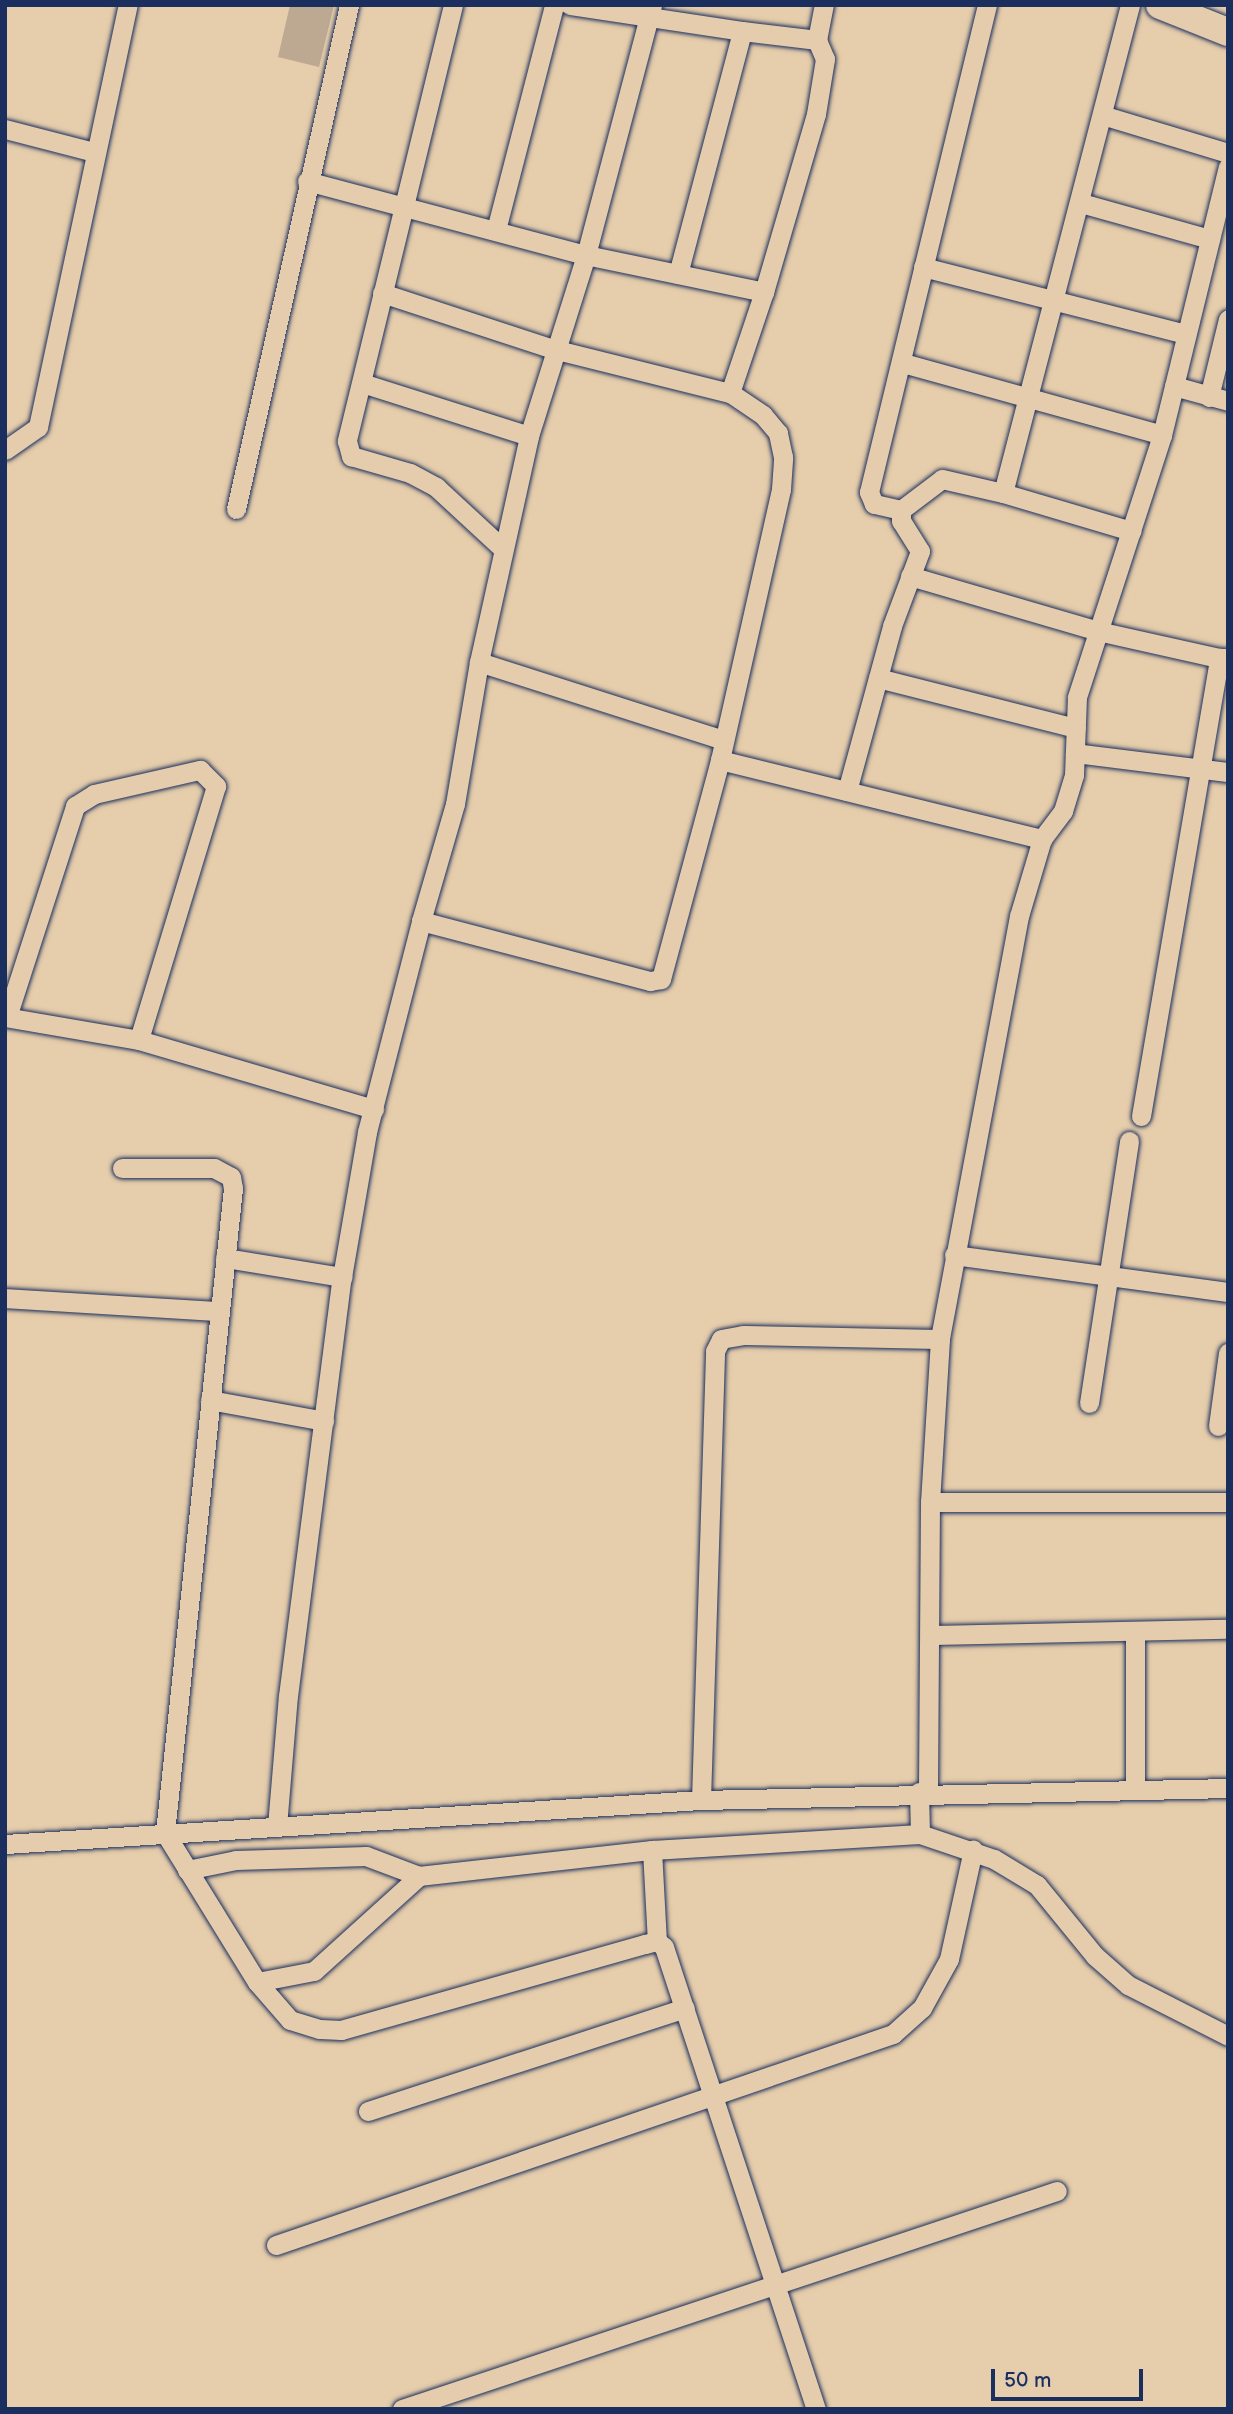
<!DOCTYPE html>
<style>
body{margin:0}
#map{position:relative;width:1233px;height:2414px;overflow:hidden;background:#e6cdab;font-family:"Balsamiq Sans",sans-serif}
div>[style]{position:absolute}
.building>*{inset:0;background:#bda992}
.roads{filter:drop-shadow(0 0 2px #1b2f5e) drop-shadow(0 0 2px #1b2f5e)}
.street>*{height:19px;margin:-9.5px;padding:0 9.5px;transform-origin:9.5px;border-radius:9.5px;background:#e4ccad}
.secondary>*{height:28px;margin:-14px;padding:0 14px;transform-origin:14px;border-radius:14px;background:#e4ccad}
span{translate:-50% -50%;white-space:nowrap;text-align:center;line-height:1.15;-webkit-text-stroke:5px #e4ccad;paint-order:stroke}
.frame{position:absolute;inset:0;border:7px solid #1b2f5e;pointer-events:none}
.scale{position:absolute;left:991px;top:2369px;width:152px;height:32px;box-sizing:border-box;border:4px solid #1b2f5e;border-top:0;padding-left:9px;font-size:21px;line-height:24px;white-space:nowrap;color:#1b2f5e;-webkit-text-stroke:5px #e4ccad;paint-order:stroke}
</style>
<div id="map">
<div class="building">
<i style="clip-path:polygon(290px 5px,334px 5px,319px 67px,278px 57px)"></i>
</div>
<div class="roads">
<div class="street">
<i style="left:453px;top:5px;width:449px;rotate:103.7deg"></i>
<i style="left:347px;top:441px;width:16px;rotate:75deg"></i>
<i style="left:351px;top:456px;width:61px;rotate:16.1deg"></i>
<i style="left:410px;top:473px;width:30px;rotate:28deg"></i>
<i style="left:436px;top:487px;width:90px;rotate:42.7deg"></i>
<i style="left:570px;top:5px;width:174px;rotate:8.6deg"></i>
<i style="left:1130px;top:5px;width:504px;rotate:104.59deg"></i>
<i style="left:1003px;top:493px;width:134px;rotate:16.5deg"></i>
<i style="left:1102px;top:115px;width:132px;rotate:16.8deg"></i>
<i style="left:5px;top:129px;width:92px;rotate:14.5deg"></i>
<i style="left:307px;top:181px;width:289px;rotate:14.9deg"></i>
<i style="left:586px;top:255px;width:182px;rotate:11.7deg"></i>
<i style="left:764px;top:292px;width:185px;rotate:-73.7deg"></i>
<i style="left:816px;top:114px;width:56px;rotate:-80.7deg"></i>
<i style="left:825px;top:59px;width:21px;rotate:-113deg"></i>
<i style="left:1081px;top:203px;width:134px;rotate:15.6deg"></i>
<i style="left:496px;top:230px;width:232px;rotate:-75.5deg"></i>
<i style="left:923px;top:267px;width:271px;rotate:14.3deg"></i>
<i style="left:678px;top:274px;width:251px;rotate:-75.2deg"></i>
<i style="left:742px;top:31px;width:76px;rotate:6.8deg"></i>
<i style="left:817px;top:40px;width:36px;rotate:-79deg"></i>
<i style="left:382px;top:293px;width:180px;rotate:18.1deg"></i>
<i style="left:553px;top:349px;width:182px;rotate:14deg"></i>
<i style="left:730px;top:393px;width:107px;rotate:-71.4deg"></i>
<i style="left:903px;top:363px;width:269px;rotate:15.5deg"></i>
<i style="left:362px;top:383px;width:175px;rotate:17.6deg"></i>
<i style="left:1174px;top:386px;width:56px;rotate:15.5deg"></i>
<i style="left:1209px;top:397px;width:80px;rotate:-76.3deg"></i>
<i style="left:5px;top:450px;width:40px;rotate:-34.9deg"></i>
<i style="left:38px;top:427px;width:431px;rotate:-78deg"></i>
<i style="left:236px;top:509px;width:517px;rotate:-77.36deg"></i>
<i style="left:901px;top:510px;width:28px;rotate:-167deg"></i>
<i style="left:874px;top:504px;width:13px;rotate:-113deg"></i>
<i style="left:869px;top:492px;width:501px;rotate:-76.38deg"></i>
<i style="left:910px;top:576px;width:196px;rotate:16.3deg"></i>
<i style="left:1098px;top:631px;width:124px;rotate:12.6deg"></i>
<i style="left:479px;top:662px;width:257px;rotate:17.7deg"></i>
<i style="left:878px;top:678px;width:204px;rotate:14.2deg"></i>
<i style="left:1075px;top:753px;width:154px;rotate:7.1deg"></i>
<i style="left:720px;top:760px;width:278px;rotate:-77.3deg"></i>
<i style="left:781px;top:489px;width:32px;rotate:-86deg"></i>
<i style="left:783px;top:457px;width:25px;rotate:-102deg"></i>
<i style="left:778px;top:433px;width:23px;rotate:-130deg"></i>
<i style="left:763px;top:415px;width:40px;rotate:-146deg"></i>
<i style="left:847px;top:791px;width:171px;rotate:-74.7deg"></i>
<i style="left:892px;top:626px;width:80px;rotate:-69.5deg"></i>
<i style="left:920px;top:551px;width:36px;rotate:-122deg"></i>
<i style="left:901px;top:521px;width:11px;rotate:-90deg"></i>
<i style="left:901px;top:510px;width:51px;rotate:-37.1deg"></i>
<i style="left:942px;top:479px;width:63px;rotate:12.9deg"></i>
<i style="left:1042px;top:839px;width:35px;rotate:-53deg"></i>
<i style="left:1063px;top:811px;width:38px;rotate:-73deg"></i>
<i style="left:1074px;top:775px;width:78px;rotate:-87.8deg"></i>
<i style="left:1077px;top:697px;width:275px;rotate:-72deg"></i>
<i style="left:1162px;top:435px;width:276px;rotate:-76.2deg"></i>
<i style="left:421px;top:921px;width:122px;rotate:-73.8deg"></i>
<i style="left:455px;top:804px;width:144px;rotate:-80.4deg"></i>
<i style="left:479px;top:662px;width:231px;rotate:-77.5deg"></i>
<i style="left:529px;top:436px;width:190px;rotate:-72.5deg"></i>
<i style="left:586px;top:255px;width:259px;rotate:-75.2deg"></i>
<i style="left:5px;top:1017px;width:136px;rotate:9.7deg"></i>
<i style="left:139px;top:1040px;width:245px;rotate:16.4deg"></i>
<i style="left:7px;top:1017px;width:222px;rotate:-72.1deg"></i>
<i style="left:75px;top:806px;width:22px;rotate:-32deg"></i>
<i style="left:94px;top:794px;width:109px;rotate:-12.8deg"></i>
<i style="left:200px;top:770px;width:23px;rotate:45deg"></i>
<i style="left:216px;top:786px;width:265px;rotate:106.9deg"></i>
<i style="left:1141px;top:1116px;width:465px;rotate:-80.3deg"></i>
<i style="left:1219px;top:658px;width:9px"></i>
<i style="left:122px;top:1168px;width:92px"></i>
<i style="left:214px;top:1168px;width:19px;rotate:28deg"></i>
<i style="left:231px;top:1177px;width:11px;rotate:80deg"></i>
<i style="left:233px;top:1188px;width:649px;rotate:96.02deg"></i>
<i style="left:165px;top:1833px;width:175px;rotate:58.3deg"></i>
<i style="left:257px;top:1982px;width:50px;rotate:49deg"></i>
<i style="left:290px;top:2020px;width:31px;rotate:17deg"></i>
<i style="left:320px;top:2029px;width:21px;rotate:3deg"></i>
<i style="left:341px;top:2030px;width:316px;rotate:-15.8deg"></i>
<i style="left:645px;top:1944px;width:12px;rotate:-14deg"></i>
<i style="left:657px;top:1941px;width:9px;rotate:41deg"></i>
<i style="left:664px;top:1947px;width:486px;rotate:71.8deg"></i>
<i style="left:954px;top:1255px;width:276px;rotate:7.7deg"></i>
<i style="left:225px;top:1258px;width:119px;rotate:9.2deg"></i>
<i style="left:5px;top:1298px;width:214px;rotate:3.5deg"></i>
<i style="left:210px;top:1400px;width:116px;rotate:10.4deg"></i>
<i style="left:1089px;top:1403px;width:265px;rotate:-81.3deg"></i>
<i style="left:1218px;top:1426px;width:74px;rotate:-82.2deg"></i>
<i style="left:930px;top:1502px;width:298px"></i>
<i style="left:1135px;top:1632px;width:157px;rotate:90deg"></i>
<i style="left:931px;top:1635px;width:297px;rotate:-1.2deg"></i>
<i style="left:919px;top:1792px;width:42px;rotate:88.6deg"></i>
<i style="left:701px;top:1800px;width:449px;rotate:-88.2deg"></i>
<i style="left:715px;top:1351px;width:13px;rotate:-63deg"></i>
<i style="left:721px;top:1339px;width:22px;rotate:-10deg"></i>
<i style="left:743px;top:1335px;width:197px;rotate:1.2deg"></i>
<i style="left:277px;top:1826px;width:130px;rotate:-85.2deg"></i>
<i style="left:288px;top:1696px;width:422px;rotate:-82.7deg"></i>
<i style="left:342px;top:1277px;width:147px;rotate:-80.2deg"></i>
<i style="left:367px;top:1132px;width:218px;rotate:-75.6deg"></i>
<i style="left:421px;top:921px;width:237px;rotate:14.7deg"></i>
<i style="left:650px;top:981px;width:11px;rotate:-10deg"></i>
<i style="left:661px;top:979px;width:227px;rotate:-74.9deg"></i>
<i style="left:720px;top:760px;width:332px;rotate:13.8deg"></i>
<i style="left:1042px;top:839px;width:80px;rotate:106.6deg"></i>
<i style="left:1019px;top:916px;width:430px;rotate:100.6deg"></i>
<i style="left:940px;top:1339px;width:163px;rotate:93.5deg"></i>
<i style="left:930px;top:1502px;width:290px;rotate:90.4deg"></i>
<i style="left:5px;top:1844px;width:697px;rotate:-3.62deg"></i>
<i style="left:701px;top:1800px;width:527px;rotate:-1.3deg"></i>
<i style="left:652px;top:1850px;width:91px;rotate:86.9deg"></i>
<i style="left:187px;top:1870px;width:50px;rotate:-11.5deg"></i>
<i style="left:236px;top:1860px;width:130px;rotate:-1.8deg"></i>
<i style="left:366px;top:1856px;width:57px;rotate:20.7deg"></i>
<i style="left:257px;top:1982px;width:58px;rotate:-10.9deg"></i>
<i style="left:314px;top:1971px;width:142px;rotate:-42.1deg"></i>
<i style="left:419px;top:1876px;width:234px;rotate:-6.4deg"></i>
<i style="left:652px;top:1850px;width:268px;rotate:-3.4deg"></i>
<i style="left:920px;top:1834px;width:78px;rotate:18.7deg"></i>
<i style="left:994px;top:1859px;width:50px;rotate:31.2deg"></i>
<i style="left:1037px;top:1885px;width:92px;rotate:50.8deg"></i>
<i style="left:1095px;top:1956px;width:44px;rotate:41.3deg"></i>
<i style="left:1128px;top:1985px;width:112px;rotate:27deg"></i>
<i style="left:368px;top:2111px;width:333px;rotate:-18deg"></i>
<i style="left:276px;top:2245px;width:652px;rotate:-18.88deg"></i>
<i style="left:893px;top:2034px;width:39px;rotate:-42deg"></i>
<i style="left:922px;top:2008px;width:56px;rotate:-61.1deg"></i>
<i style="left:949px;top:1959px;width:112px;rotate:-77.6deg"></i>
<i style="left:402px;top:2409px;width:690px;rotate:-18.41deg"></i>
</div>
<div class="secondary">
<i style="left:1160px;top:5px;width:73px;rotate:21.7deg"></i>
</div>
</div>
<div class="frame"></div>
<div class="scale">50 m</div>
</div>
